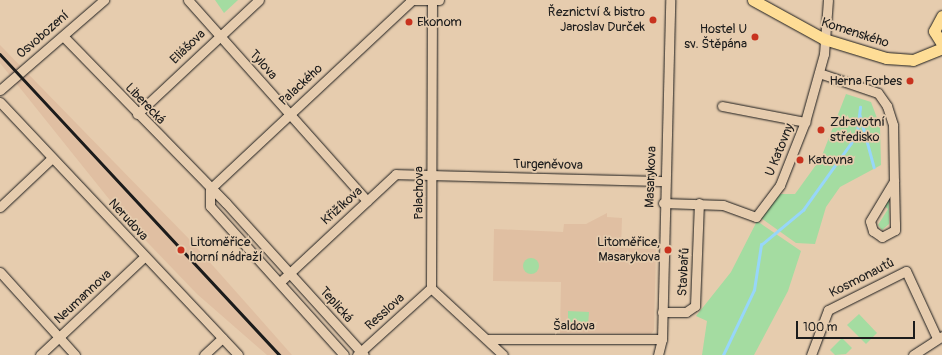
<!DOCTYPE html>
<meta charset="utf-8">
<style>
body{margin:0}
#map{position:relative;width:942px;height:355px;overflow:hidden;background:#e6ccae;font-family:Pangolin,sans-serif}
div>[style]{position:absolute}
.built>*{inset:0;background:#e0bfa2}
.green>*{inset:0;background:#a4dca1}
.round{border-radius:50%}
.stream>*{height:2.5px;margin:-1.25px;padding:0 1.25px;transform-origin:1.25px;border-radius:1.25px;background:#97d6f9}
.roads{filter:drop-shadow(0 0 1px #1c1c1c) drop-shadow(0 0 1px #1c1c1c)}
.minor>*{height:9px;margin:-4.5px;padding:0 4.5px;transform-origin:4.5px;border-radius:4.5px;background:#e6ccae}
.major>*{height:11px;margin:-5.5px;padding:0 5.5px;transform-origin:5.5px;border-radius:5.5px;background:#fedd96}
.rail>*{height:2.5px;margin:-1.25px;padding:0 1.25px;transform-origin:1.25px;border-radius:1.25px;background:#1c1c1c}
.dots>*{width:11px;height:11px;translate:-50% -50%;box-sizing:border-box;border:2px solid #e6ccae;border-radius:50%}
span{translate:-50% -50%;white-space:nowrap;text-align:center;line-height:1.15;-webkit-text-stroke:3.5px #e6ccae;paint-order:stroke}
.poi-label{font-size:13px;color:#1c1c1c}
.right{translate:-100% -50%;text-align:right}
.left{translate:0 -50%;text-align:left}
.street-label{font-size:13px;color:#1c1c1c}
.scale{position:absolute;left:796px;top:321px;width:119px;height:18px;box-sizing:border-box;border:2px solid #1c1c1c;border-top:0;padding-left:5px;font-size:12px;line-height:14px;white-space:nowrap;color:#1c1c1c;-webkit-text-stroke:3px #e6ccae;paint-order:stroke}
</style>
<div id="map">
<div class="built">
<i style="clip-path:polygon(0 45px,191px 241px,292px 355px,267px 355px,197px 294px,125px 219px,0 63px)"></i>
<i style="clip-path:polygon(607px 213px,607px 217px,622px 218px,621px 248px,656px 249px,654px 330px,651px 334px,560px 333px,561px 282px,493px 281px,494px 229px,563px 232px,564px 224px,586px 224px)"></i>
</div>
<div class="green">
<i style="clip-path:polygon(215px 0,238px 0,224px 13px)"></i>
<i style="clip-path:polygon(846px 94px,871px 102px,880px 126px,881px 165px,840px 187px,826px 207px,815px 244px,796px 243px,761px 218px,776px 194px,795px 194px,821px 158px)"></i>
<i style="clip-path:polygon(889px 199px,889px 224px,882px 230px,878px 225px,888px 209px,884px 206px)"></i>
<i style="clip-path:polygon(757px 221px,801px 251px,788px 291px,754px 355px,702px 355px,707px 321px,696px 316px,731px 272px)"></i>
<i class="round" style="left:523px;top:258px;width:16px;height:16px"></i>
<i style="clip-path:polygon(568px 311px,589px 312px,588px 326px,568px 325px)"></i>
<i style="clip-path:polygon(859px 314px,877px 333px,866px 344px,847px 325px)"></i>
<i style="clip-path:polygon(842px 338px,852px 348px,846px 354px,835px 355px,830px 350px)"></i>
</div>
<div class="stream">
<i style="left:860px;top:115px;width:54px;rotate:74.9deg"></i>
<i style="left:723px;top:355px;width:72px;rotate:-64.5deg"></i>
<i style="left:754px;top:290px;width:46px;rotate:-81.2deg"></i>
<i style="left:761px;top:245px;width:55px;rotate:-39.8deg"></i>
<i style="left:803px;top:210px;width:82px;rotate:-54.4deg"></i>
<i style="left:851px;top:143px;width:13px;rotate:-61deg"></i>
<i style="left:857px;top:132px;width:25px;rotate:-83deg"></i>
</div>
<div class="roads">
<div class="minor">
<i style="left:188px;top:0;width:269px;rotate:48.3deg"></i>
<i style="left:410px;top:0;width:29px"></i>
<i style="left:432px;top:0;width:288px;rotate:90.2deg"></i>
<i style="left:431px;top:288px;width:98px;rotate:42.9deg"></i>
<i style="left:63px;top:36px;width:233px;rotate:45.7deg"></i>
<i style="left:226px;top:203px;width:205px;rotate:47.8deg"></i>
<i style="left:819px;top:73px;width:62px;rotate:18.7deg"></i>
<i style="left:878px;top:93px;width:16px;rotate:55deg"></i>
<i style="left:887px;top:106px;width:20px;rotate:72deg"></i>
<i style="left:893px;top:125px;width:56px;rotate:89deg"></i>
<i style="left:894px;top:181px;width:43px;rotate:88.7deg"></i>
<i style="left:895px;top:224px;width:6px;rotate:90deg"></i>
<i style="left:895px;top:230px;width:15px;rotate:152deg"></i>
<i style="left:882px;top:237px;width:11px;rotate:-146deg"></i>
<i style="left:873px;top:231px;width:10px;rotate:-107deg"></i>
<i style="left:870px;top:221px;width:47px;rotate:-59deg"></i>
<i style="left:0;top:90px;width:138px;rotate:-40.9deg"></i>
<i style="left:0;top:102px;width:347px;rotate:46.7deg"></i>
<i style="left:722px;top:106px;width:85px;rotate:10.9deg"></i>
<i style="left:137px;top:114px;width:167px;rotate:-43.1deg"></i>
<i style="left:210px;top:189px;width:275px;rotate:-43.1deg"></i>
<i style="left:210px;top:189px;width:17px;rotate:90deg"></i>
<i style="left:210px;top:206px;width:200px;rotate:48deg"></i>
<i style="left:663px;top:203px;width:60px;rotate:1.9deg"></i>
<i style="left:723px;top:205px;width:35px;rotate:20deg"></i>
<i style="left:756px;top:217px;width:40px;rotate:-53deg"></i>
<i style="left:780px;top:185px;width:68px;rotate:-68.4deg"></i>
<i style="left:805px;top:122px;width:71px;rotate:-74.4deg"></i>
<i style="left:824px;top:54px;width:54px;rotate:-85.8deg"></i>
<i style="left:0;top:207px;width:71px;rotate:-43.3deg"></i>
<i style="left:0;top:272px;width:112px;rotate:47.9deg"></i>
<i style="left:280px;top:282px;width:158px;rotate:-43deg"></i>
<i style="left:396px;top:174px;width:268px;rotate:1.5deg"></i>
<i style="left:662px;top:312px;width:24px"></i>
<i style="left:686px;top:312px;width:11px;rotate:-34deg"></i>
<i style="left:695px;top:306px;width:103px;rotate:-87.8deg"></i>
<i style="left:487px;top:339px;width:175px"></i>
<i style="left:40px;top:355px;width:143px;rotate:-43.3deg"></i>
<i style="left:204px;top:355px;width:25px;rotate:-43deg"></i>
<i style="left:357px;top:355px;width:100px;rotate:-42.2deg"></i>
<i style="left:658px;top:355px;width:16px;rotate:-76deg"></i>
<i style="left:662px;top:339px;width:339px;rotate:-88.6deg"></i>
<i style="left:811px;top:355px;width:48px;rotate:-69.3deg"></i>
<i style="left:828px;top:310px;width:87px;rotate:-26.6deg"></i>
<i style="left:906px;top:271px;width:74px;rotate:65.2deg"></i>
<i style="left:913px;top:355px;width:35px;rotate:-33deg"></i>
</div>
<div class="major">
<i style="left:753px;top:0;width:81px;rotate:28.8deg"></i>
<i style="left:824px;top:39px;width:65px;rotate:17deg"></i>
<i style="left:886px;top:58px;width:27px;rotate:4deg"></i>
<i style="left:913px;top:60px;width:31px;rotate:-22deg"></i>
<i style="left:942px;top:16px;width:17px;rotate:118deg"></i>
<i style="left:934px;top:31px;width:15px;rotate:58deg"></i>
</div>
</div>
<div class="rail">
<i style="left:0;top:54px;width:411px;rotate:47.1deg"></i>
</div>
<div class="dots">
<i style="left:653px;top:20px;background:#c8321e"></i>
<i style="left:409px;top:22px;background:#c8321e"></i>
<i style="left:755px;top:37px;background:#c8321e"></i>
<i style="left:910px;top:81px;background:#c8321e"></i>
<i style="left:821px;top:130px;background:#c8321e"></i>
<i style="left:800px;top:160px;background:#c8321e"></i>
<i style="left:181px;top:250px;background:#c8321e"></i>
<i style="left:668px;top:250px;background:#c8321e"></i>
</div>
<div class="poi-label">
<span class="right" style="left:645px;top:20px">Řeznictví &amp; bistro<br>Jaroslav Durček</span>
<span class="left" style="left:417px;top:22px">Ekonom</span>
<span class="right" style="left:747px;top:37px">Hostel U<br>sv. Štěpána</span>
<span class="right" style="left:902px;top:81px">Herna Forbes</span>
<span class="left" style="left:830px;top:130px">Zdravotní<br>středisko</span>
<span class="left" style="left:808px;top:160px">Katovna</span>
<span class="left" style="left:190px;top:250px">Litoměřice<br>horní nádraží</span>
<span class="right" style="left:660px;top:250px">Litoměřice,<br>Masarykova</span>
</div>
<div class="street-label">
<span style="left:855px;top:33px;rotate:18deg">Komenského</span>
<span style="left:43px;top:35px;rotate:-41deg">Osvobození</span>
<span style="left:188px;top:47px;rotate:-44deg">Eliášova</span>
<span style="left:263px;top:65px;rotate:48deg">Tylova</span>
<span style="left:301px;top:85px;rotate:-43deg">Palackého</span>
<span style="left:145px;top:104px;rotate:46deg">Liberecká</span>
<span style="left:780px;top:150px;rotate:-68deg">U Katovny</span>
<span style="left:548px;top:165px;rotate:1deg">Turgeněvova</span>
<span style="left:651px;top:177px;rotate:-88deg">Masarykova</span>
<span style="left:419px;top:193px;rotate:-90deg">Palachova</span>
<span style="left:342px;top:206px;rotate:-42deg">Křižíkova</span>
<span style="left:128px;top:220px;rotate:47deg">Nerudova</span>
<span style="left:684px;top:272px;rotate:-87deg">Stavbařů</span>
<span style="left:862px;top:278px;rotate:-27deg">Kosmonautů</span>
<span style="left:83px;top:297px;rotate:-43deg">Neumannova</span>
<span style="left:336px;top:305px;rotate:48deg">Teplická</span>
<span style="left:385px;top:312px;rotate:-42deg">Resslova</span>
<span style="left:574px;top:326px">Šaldova</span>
</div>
<div class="scale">100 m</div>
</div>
